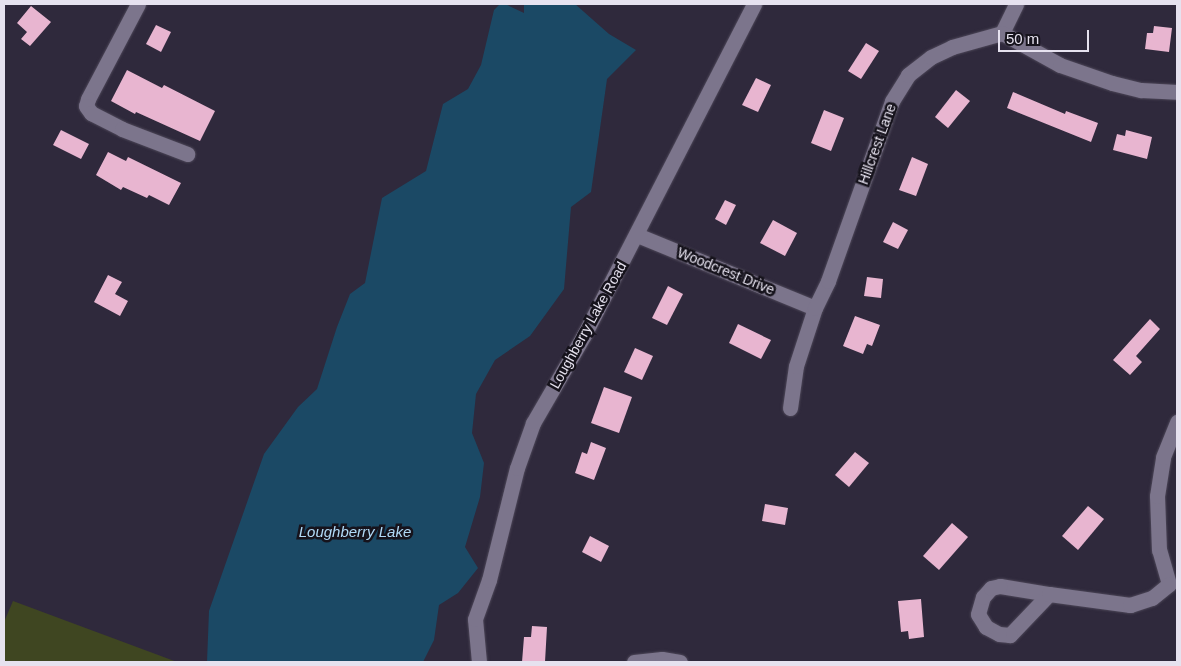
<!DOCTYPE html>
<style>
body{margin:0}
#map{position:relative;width:1181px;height:666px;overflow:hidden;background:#2f293c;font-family:Arial,sans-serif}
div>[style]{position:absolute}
.green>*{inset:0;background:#3f4621}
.water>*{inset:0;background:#1b4965}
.building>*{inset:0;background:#e8b5d0}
.roads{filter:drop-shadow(0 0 1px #4d4758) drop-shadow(0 0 1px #4d4758)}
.minor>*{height:15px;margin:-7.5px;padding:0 7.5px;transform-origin:7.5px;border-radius:7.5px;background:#7c758c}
span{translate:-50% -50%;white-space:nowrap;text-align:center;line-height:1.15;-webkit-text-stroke:5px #16131c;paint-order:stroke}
.street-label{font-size:14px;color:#e6e2ef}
.water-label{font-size:15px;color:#b1daf7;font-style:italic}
.frame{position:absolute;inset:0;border:5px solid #e6e2ef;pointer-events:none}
.scale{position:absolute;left:998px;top:30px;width:91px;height:22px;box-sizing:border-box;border:2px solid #e6e2ef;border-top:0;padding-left:6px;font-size:15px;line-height:18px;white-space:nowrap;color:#e6e2ef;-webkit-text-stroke:4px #16131c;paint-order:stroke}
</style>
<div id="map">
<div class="green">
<i style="clip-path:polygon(13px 601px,177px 662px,4px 662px,4px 622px)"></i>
</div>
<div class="water">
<i style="clip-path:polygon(500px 4px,505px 4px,524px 13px,524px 4px,575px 4px,609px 34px,636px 50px,607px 79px,591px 192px,571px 207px,564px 289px,530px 336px,495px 360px,476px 394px,472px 433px,484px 463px,480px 497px,465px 547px,478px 568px,458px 593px,439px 605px,434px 640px,423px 662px,207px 662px,209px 611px,264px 454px,298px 407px,317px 389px,337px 327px,350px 294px,365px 283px,382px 198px,426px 171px,443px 104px,468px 89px,481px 65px,494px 10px)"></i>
</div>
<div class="building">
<i style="clip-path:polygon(31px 6px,51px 22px,30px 46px,21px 39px,27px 32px,17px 23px)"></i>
<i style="clip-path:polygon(156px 25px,171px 32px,161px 52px,146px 44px)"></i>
<i style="clip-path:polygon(1154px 26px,1172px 28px,1169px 52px,1145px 49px,1147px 33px,1153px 33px)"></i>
<i style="clip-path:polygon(866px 43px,879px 51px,861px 79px,848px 71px)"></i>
<i style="clip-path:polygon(127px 70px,162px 88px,164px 85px,215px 111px,200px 141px,136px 112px,135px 114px,111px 101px)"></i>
<i style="clip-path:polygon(756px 78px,771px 85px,758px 112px,742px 105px)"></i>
<i style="clip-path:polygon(956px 90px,970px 101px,948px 128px,935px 117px)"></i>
<i style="clip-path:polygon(1013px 92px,1065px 114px,1066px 111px,1098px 123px,1091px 142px,1007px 108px)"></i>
<i style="clip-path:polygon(824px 110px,844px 118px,831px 151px,811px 143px)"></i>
<i style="clip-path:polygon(61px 130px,89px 144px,81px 159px,53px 145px)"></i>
<i style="clip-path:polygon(1126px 130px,1152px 137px,1147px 159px,1113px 150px,1117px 134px,1125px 136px)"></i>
<i style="clip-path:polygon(108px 152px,126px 161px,128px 157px,181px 183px,169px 205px,149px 195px,147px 198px,123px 187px,121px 190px,96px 175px)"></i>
<i style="clip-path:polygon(912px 157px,928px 164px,916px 196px,899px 190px)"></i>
<i style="clip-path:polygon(725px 200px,736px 205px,726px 225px,715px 219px)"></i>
<i style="clip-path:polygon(773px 220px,797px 233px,785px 256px,760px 243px)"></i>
<i style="clip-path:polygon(893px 222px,908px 230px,898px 249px,883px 242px)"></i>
<i style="clip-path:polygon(108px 275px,122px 282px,115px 294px,128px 301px,120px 316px,94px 302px)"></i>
<i style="clip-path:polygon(867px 277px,883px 279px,881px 298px,864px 296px)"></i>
<i style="clip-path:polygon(668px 286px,683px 294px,667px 325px,652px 318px)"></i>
<i style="clip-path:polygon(855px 316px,880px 325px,872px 346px,867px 344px,863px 354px,843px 346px)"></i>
<i style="clip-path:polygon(1150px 319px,1160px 329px,1136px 356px,1142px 362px,1130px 375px,1113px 360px)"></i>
<i style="clip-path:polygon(738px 324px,771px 340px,761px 359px,729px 343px)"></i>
<i style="clip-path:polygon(635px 348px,653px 356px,642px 380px,624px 372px)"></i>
<i style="clip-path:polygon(604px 387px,632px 397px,619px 433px,591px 423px)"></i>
<i style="clip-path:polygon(591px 442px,606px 448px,594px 480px,575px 473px,582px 452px,587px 454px)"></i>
<i style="clip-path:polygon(855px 452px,869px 463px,849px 487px,835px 475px)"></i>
<i style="clip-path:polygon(765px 504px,788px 508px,785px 525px,762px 521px)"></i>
<i style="clip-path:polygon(1088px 506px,1104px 519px,1078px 550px,1062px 536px)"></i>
<i style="clip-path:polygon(952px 523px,968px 537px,939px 570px,923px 556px)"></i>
<i style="clip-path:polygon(590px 536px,609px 546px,601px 562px,582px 552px)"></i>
<i style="clip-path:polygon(921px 599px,924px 637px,909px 639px,908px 631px,901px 632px,898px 601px)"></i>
<i style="clip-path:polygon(532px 626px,547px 627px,545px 662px,522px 662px,524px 637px,531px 637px)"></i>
</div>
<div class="roads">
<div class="minor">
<i style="left:138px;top:4px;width:107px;rotate:117.8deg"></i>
<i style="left:88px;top:99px;width:7px;rotate:106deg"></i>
<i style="left:86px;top:106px;width:9px;rotate:54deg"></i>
<i style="left:91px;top:113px;width:35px;rotate:27deg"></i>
<i style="left:122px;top:129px;width:70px;rotate:21deg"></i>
<i style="left:1002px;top:33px;width:32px;rotate:-64deg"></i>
<i style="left:637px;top:235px;width:192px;rotate:22.3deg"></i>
<i style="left:790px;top:408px;width:42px;rotate:-81.9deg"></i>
<i style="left:796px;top:366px;width:61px;rotate:-71.9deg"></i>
<i style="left:815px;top:308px;width:30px;rotate:-64deg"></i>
<i style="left:828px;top:281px;width:191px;rotate:-70.4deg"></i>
<i style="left:892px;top:101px;width:31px;rotate:-58deg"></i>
<i style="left:908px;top:75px;width:29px;rotate:-38deg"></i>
<i style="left:931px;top:57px;width:23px;rotate:-25deg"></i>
<i style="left:952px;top:47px;width:52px;rotate:-15.6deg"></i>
<i style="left:1002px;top:33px;width:66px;rotate:28.9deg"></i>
<i style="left:1060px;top:65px;width:55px;rotate:19.1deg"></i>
<i style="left:1112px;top:83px;width:30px;rotate:14deg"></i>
<i style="left:1141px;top:90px;width:36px;rotate:3deg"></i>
<i style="left:1169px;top:584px;width:35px;rotate:-106deg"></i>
<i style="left:1159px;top:550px;width:54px;rotate:-92.1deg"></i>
<i style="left:1157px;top:496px;width:39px;rotate:-81deg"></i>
<i style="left:1163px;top:457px;width:38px;rotate:-68deg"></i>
<i style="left:1000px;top:586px;width:50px;rotate:9.3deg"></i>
<i style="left:1049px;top:594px;width:57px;rotate:133.6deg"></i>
<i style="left:1010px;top:635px;width:11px;rotate:-175deg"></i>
<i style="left:999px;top:634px;width:15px;rotate:-152deg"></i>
<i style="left:986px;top:627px;width:15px;rotate:-122deg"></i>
<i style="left:978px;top:614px;width:18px;rotate:-74deg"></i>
<i style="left:983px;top:597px;width:12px;rotate:-48deg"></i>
<i style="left:991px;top:588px;width:9px;rotate:-13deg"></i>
<i style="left:1049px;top:594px;width:82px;rotate:7.7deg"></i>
<i style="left:1130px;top:605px;width:23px;rotate:-18deg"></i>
<i style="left:1152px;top:598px;width:22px;rotate:-39deg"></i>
<i style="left:479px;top:662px;width:43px;rotate:-95.3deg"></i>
<i style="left:475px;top:619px;width:41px;rotate:-70.3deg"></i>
<i style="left:489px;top:580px;width:115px;rotate:-76deg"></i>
<i style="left:517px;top:468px;width:48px;rotate:-70.4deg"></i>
<i style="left:533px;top:423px;width:102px;rotate:-59.9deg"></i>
<i style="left:584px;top:335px;width:372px;rotate:-62.8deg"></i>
<i style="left:634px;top:662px;width:28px;rotate:-6deg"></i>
<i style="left:662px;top:659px;width:18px;rotate:9deg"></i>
</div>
</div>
<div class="street-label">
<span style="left:877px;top:144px;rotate:-70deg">Hillcrest Lane</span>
<span style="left:726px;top:271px;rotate:22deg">Woodcrest Drive</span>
<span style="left:588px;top:325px;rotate:-61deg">Loughberry Lake Road</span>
</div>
<div class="water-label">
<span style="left:355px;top:532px">Loughberry Lake</span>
</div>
<div class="frame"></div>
<div class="scale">50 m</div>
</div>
